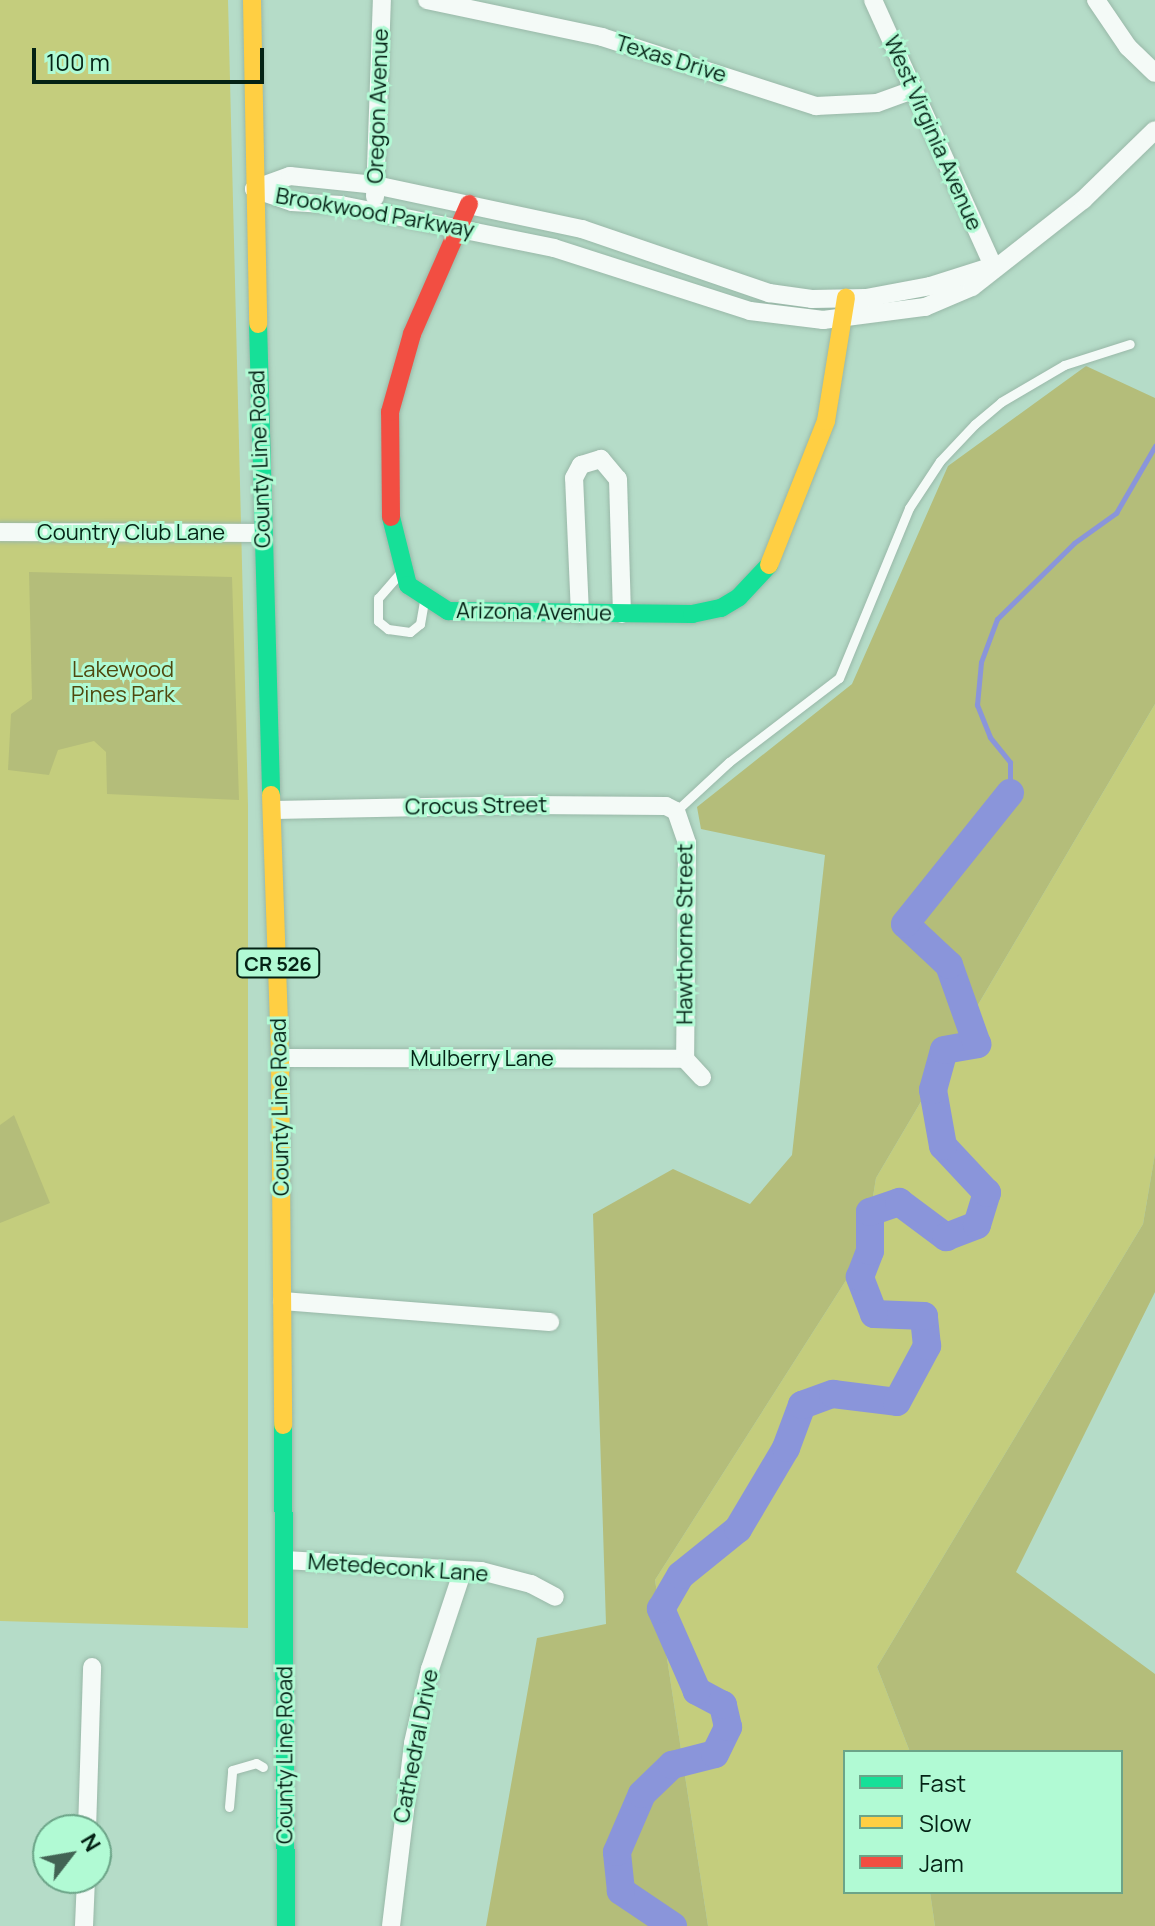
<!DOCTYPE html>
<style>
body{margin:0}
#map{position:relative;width:1155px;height:1926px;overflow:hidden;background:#b5dcc8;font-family:Manrope,sans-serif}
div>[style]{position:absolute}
.green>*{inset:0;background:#c4cd7d}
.forest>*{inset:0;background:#b4bd7a}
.stream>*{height:5px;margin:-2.5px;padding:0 2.5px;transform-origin:2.5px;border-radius:2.5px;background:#8a95da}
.river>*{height:28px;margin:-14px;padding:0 14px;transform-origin:14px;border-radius:14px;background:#8a95da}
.roads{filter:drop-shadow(0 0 2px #99b8a8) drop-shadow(0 0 2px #99b8a8)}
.lane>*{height:9px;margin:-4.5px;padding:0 4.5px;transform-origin:4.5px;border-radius:4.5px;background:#f4faf7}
.street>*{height:18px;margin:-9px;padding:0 9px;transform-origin:9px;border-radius:9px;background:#f4faf7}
.fast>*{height:18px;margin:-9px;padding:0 9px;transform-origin:9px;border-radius:9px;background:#16e098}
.slow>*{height:18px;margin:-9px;padding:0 9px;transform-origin:9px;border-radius:9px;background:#ffcf43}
.jam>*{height:18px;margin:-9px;padding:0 9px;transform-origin:9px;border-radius:9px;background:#f24e42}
span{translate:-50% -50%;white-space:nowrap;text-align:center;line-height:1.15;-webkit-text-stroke:6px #b1fad4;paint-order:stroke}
.shield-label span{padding:2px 6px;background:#b1fad4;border:2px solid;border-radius:6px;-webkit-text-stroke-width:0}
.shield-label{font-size:20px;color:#042215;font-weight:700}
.street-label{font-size:22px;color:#042215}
.park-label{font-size:22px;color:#4f480e}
.legend{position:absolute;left:843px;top:1750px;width:280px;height:144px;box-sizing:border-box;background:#b1fad4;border:2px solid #6ca488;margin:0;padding:10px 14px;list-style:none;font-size:24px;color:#042215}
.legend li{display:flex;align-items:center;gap:16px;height:40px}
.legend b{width:40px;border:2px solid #6ca488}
.north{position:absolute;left:32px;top:1814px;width:80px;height:80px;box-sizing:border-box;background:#b1fad4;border:2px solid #6ca488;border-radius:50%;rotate:59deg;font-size:22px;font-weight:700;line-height:32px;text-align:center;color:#042215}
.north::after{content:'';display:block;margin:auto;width:28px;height:36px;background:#426354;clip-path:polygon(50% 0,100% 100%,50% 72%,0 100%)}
.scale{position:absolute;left:32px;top:48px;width:232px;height:36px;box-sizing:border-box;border:4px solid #042215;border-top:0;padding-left:10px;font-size:24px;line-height:28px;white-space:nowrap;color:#042215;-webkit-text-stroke:6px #b1fad4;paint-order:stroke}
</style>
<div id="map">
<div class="green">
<i style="clip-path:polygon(0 0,228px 0,248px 806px,248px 1628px,0 1621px)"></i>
<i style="clip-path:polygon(1155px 704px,1155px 1154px,1143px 1224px,877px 1667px,910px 1752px,845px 1752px,845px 1892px,930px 1892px,935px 1926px,708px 1926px,655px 1580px,864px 1252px,876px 1178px)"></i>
</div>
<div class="forest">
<i style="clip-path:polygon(1086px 366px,1155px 398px,1155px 704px,876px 1178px,864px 1252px,655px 1580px,708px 1926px,486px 1926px,537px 1638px,606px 1624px,593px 1214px,673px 1169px,750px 1204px,792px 1155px,825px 855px,701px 829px,697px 807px,852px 684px,948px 466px)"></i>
<i style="clip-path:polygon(29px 572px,232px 577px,239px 800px,107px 794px,106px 752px,94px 741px,58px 750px,49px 775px,8px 770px,11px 714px,32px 699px)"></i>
<i style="clip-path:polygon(14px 1115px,50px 1203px,0 1223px,0 1125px)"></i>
<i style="clip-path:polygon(1155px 1154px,1155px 1292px,1016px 1572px,1155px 1674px,1155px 1926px,935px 1926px,930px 1892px,1121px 1892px,1121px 1752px,910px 1752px,877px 1667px,1143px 1224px)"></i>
</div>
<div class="stream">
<i style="left:1010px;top:793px;width:31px;rotate:-90deg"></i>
<i style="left:1010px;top:762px;width:32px;rotate:-129deg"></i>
<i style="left:990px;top:737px;width:35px;rotate:-112deg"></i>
<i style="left:977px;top:705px;width:43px;rotate:-84.7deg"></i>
<i style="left:981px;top:662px;width:46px;rotate:-69.6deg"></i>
<i style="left:997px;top:619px;width:108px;rotate:-44.6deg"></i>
<i style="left:1074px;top:543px;width:52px;rotate:-35.5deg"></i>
<i style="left:1116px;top:513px;width:78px;rotate:-59.8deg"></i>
</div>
<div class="river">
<i style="left:673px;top:1926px;width:63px;rotate:-146.1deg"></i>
<i style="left:621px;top:1891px;width:39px;rotate:-96deg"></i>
<i style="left:617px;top:1852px;width:63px;rotate:-66.7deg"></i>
<i style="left:642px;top:1794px;width:42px;rotate:-44deg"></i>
<i style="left:672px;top:1765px;width:44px;rotate:-14.3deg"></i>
<i style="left:715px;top:1754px;width:30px;rotate:-64deg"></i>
<i style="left:728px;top:1727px;width:23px;rotate:-103deg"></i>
<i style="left:723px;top:1705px;width:30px;rotate:-152deg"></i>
<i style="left:697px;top:1691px;width:90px;rotate:-113.7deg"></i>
<i style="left:661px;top:1609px;width:39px;rotate:-60deg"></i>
<i style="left:681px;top:1575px;width:73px;rotate:-38.9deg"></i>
<i style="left:738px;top:1529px;width:94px;rotate:-59.3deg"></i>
<i style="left:786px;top:1448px;width:46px;rotate:-69.6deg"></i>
<i style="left:802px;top:1405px;width:33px;rotate:-20deg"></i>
<i style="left:833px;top:1394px;width:64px;rotate:7.1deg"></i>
<i style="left:897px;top:1402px;width:64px;rotate:-61.8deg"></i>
<i style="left:927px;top:1346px;width:30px;rotate:-96deg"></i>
<i style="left:924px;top:1316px;width:50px;rotate:-177.7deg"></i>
<i style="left:874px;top:1314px;width:40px;rotate:-111deg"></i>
<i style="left:860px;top:1277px;width:28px;rotate:-69deg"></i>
<i style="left:870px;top:1251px;width:39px;rotate:-90deg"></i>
<i style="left:870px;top:1212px;width:31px;rotate:-19deg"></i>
<i style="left:899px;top:1202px;width:59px;rotate:36.7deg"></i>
<i style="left:946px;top:1237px;width:33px;rotate:-21deg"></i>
<i style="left:977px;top:1225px;width:34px;rotate:-73deg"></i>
<i style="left:987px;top:1193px;width:64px;rotate:-133.1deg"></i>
<i style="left:943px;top:1146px;width:57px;rotate:-100.1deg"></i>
<i style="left:933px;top:1090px;width:41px;rotate:-74.6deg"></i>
<i style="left:944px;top:1050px;width:34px;rotate:-10deg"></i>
<i style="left:977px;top:1044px;width:84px;rotate:-109.5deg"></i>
<i style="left:949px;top:965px;width:60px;rotate:-137deg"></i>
<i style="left:905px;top:924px;width:168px;rotate:-51.3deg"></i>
</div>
<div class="roads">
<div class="lane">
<i style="left:400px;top:573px;width:33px;rotate:131deg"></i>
<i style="left:378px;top:598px;width:23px;rotate:90deg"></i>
<i style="left:378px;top:621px;width:13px;rotate:39deg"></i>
<i style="left:388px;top:629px;width:22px;rotate:8deg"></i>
<i style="left:410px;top:632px;width:13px;rotate:-39deg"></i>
<i style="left:420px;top:624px;width:22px;rotate:-80deg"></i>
<i style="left:676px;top:811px;width:72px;rotate:-42.8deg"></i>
<i style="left:729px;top:762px;width:138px;rotate:-37.4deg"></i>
<i style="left:839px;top:678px;width:184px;rotate:-67.6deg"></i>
<i style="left:909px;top:508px;width:56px;rotate:-56.6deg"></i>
<i style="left:940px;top:461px;width:51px;rotate:-46.6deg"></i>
<i style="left:975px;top:424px;width:34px;rotate:-40deg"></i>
<i style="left:1001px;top:402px;width:73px;rotate:-30.4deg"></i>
<i style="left:1064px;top:365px;width:69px;rotate:-17.7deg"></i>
<i style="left:229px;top:1807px;width:37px;rotate:-85deg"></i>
<i style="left:232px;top:1770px;width:25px;rotate:-16deg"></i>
<i style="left:256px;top:1763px;width:8px;rotate:30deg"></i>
</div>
<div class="street">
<i style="left:427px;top:0;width:179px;rotate:11.9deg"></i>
<i style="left:602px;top:37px;width:225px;rotate:17.9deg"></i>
<i style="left:816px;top:106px;width:61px;rotate:-2.8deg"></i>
<i style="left:877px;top:103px;width:37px;rotate:-20deg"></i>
<i style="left:873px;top:0;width:292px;rotate:65.7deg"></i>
<i style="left:1096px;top:0;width:57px;rotate:55.8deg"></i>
<i style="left:1128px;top:47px;width:37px;rotate:44deg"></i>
<i style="left:254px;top:189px;width:40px;rotate:18.9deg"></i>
<i style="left:292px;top:202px;width:49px;rotate:3.5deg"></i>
<i style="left:341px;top:205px;width:217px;rotate:11.4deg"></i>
<i style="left:554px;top:248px;width:206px;rotate:17.8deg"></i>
<i style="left:750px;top:311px;width:74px;rotate:7deg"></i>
<i style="left:823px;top:320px;width:103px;rotate:-7.3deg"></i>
<i style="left:925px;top:307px;width:51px;rotate:-23.1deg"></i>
<i style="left:972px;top:287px;width:141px;rotate:-38.1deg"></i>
<i style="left:1083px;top:200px;width:100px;rotate:-44.2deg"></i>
<i style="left:254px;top:189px;width:38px;rotate:-20deg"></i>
<i style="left:290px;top:176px;width:85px;rotate:6deg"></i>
<i style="left:375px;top:185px;width:212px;rotate:12deg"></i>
<i style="left:582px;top:229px;width:198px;rotate:18.9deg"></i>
<i style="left:769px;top:293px;width:43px;rotate:7.9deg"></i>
<i style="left:812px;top:299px;width:54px;rotate:-1.1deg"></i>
<i style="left:866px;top:298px;width:65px;rotate:-10.6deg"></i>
<i style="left:930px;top:286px;width:66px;rotate:-17.6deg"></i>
<i style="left:375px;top:197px;width:197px;rotate:-88deg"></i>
<i style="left:0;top:532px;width:262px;rotate:0.2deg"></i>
<i style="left:580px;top:614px;width:136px;rotate:-92.5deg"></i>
<i style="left:574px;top:478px;width:15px;rotate:-62deg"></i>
<i style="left:581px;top:465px;width:21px;rotate:-17deg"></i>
<i style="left:601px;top:459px;width:26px;rotate:50deg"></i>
<i style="left:618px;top:479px;width:135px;rotate:88.3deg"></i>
<i style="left:274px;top:810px;width:255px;rotate:-1.1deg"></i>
<i style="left:529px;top:805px;width:137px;rotate:0.4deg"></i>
<i style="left:666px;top:806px;width:11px;rotate:27deg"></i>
<i style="left:676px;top:811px;width:34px;rotate:71deg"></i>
<i style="left:687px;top:843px;width:216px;rotate:90.5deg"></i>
<i style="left:280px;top:1058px;width:405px;rotate:0.1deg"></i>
<i style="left:685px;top:1059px;width:25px;rotate:47deg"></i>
<i style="left:282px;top:1301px;width:269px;rotate:4.5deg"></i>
<i style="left:284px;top:1560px;width:197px;rotate:3.2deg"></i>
<i style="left:481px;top:1571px;width:52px;rotate:14.6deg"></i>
<i style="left:531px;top:1584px;width:27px;rotate:28deg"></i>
<i style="left:87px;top:1830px;width:163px;rotate:-88.2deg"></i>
<i style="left:84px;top:1926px;width:48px;rotate:-87.6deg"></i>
<i style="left:391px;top:1926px;width:184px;rotate:-83.1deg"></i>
<i style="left:413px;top:1743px;width:76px;rotate:-77.1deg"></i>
<i style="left:430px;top:1669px;width:104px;rotate:-71.6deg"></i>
</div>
<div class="fast">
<i style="left:258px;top:324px;width:471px;rotate:88.4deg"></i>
<i style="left:391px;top:517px;width:70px;rotate:76deg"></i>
<i style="left:408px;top:585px;width:48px;rotate:33deg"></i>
<i style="left:448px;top:611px;width:244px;rotate:0.7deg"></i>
<i style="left:692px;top:614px;width:30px;rotate:-12deg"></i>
<i style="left:721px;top:608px;width:21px;rotate:-31deg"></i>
<i style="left:739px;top:597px;width:44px;rotate:-46.8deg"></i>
<i style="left:283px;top:1425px;width:501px;rotate:89.66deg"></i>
</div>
<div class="slow">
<i style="left:252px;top:0;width:324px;rotate:88.9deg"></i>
<i style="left:769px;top:565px;width:155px;rotate:-68.4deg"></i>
<i style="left:826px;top:421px;width:125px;rotate:-80.8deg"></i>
<i style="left:271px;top:795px;width:263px;rotate:88deg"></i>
<i style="left:280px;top:1058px;width:367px;rotate:89.5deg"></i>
</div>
<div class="jam">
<i style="left:391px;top:517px;width:105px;rotate:-90.5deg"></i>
<i style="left:390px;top:412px;width:81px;rotate:-74.2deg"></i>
<i style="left:412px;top:334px;width:142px;rotate:-66.3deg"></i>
</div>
</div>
<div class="shield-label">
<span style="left:278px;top:963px">CR 526</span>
</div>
<div class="street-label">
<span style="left:671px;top:59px;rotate:17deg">Texas Drive</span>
<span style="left:378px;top:106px;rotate:-88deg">Oregon Avenue</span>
<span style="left:933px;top:133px;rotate:66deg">West Virginia Avenue</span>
<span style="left:375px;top:213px;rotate:10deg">Brookwood Parkway</span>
<span style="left:260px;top:459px;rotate:-92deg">County Line Road</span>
<span style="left:131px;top:533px">Country Club Lane</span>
<span style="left:534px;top:612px;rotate:1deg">Arizona Avenue</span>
<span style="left:476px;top:806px;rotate:-1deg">Crocus Street</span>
<span style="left:685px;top:934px;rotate:-90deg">Hawthorne Street</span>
<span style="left:482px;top:1059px">Mulberry Lane</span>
<span style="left:280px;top:1107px;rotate:-91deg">County Line Road</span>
<span style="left:398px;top:1568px;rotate:4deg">Metedeconk Lane</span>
<span style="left:416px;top:1746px;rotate:-79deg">Cathedral Drive</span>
<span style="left:285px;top:1755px;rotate:-90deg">County Line Road</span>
</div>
<div class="park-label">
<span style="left:123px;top:682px">Lakewood<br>Pines Park</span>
</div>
<ul class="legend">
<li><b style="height:10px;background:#16e098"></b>Fast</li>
<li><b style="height:10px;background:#ffcf43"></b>Slow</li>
<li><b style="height:10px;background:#f24e42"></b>Jam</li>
</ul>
<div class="north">N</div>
<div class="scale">100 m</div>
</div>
